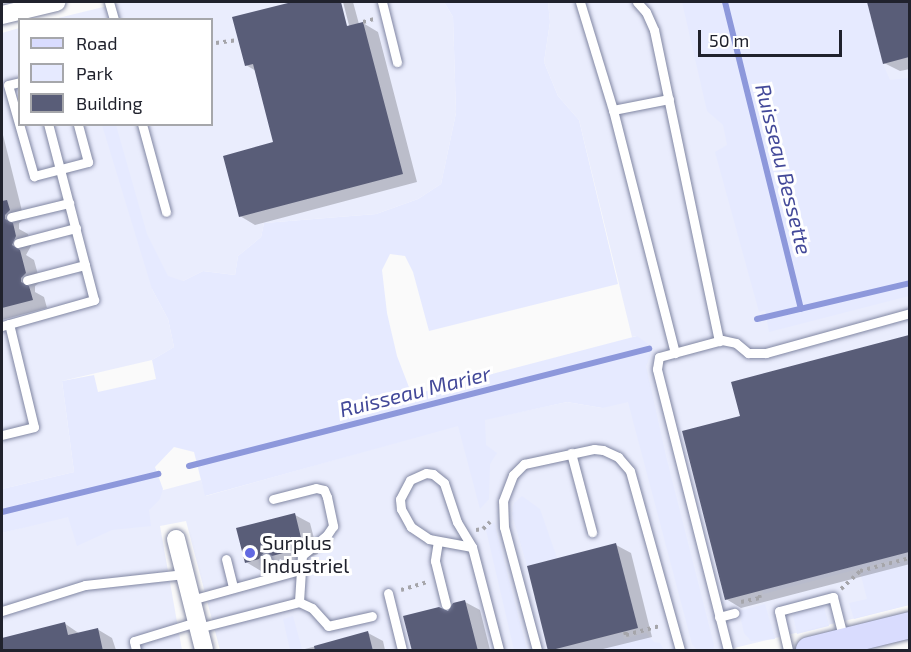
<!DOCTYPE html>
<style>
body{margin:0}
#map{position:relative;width:911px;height:652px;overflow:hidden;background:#fafafa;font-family:"Exo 2",sans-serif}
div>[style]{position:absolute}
.built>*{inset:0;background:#eaedfd}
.green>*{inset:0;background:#e6eaff}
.shadow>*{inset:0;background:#0003}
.stream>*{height:6px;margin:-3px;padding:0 3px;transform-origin:3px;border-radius:3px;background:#8d98db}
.building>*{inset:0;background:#595d78}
.path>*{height:4px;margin-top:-2px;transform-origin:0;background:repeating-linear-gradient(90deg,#a5a5aa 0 3px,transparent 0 7.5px)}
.roads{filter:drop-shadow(0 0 2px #8086a2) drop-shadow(0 0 2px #8086a2)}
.lane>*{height:9px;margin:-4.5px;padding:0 4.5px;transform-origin:4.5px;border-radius:4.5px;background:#fff}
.street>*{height:18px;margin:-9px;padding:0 9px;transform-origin:9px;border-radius:9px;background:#fff}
.secondary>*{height:26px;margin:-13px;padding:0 13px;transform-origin:13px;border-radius:13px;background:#d9dcfe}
.dots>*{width:16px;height:16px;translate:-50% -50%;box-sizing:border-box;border:3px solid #fff;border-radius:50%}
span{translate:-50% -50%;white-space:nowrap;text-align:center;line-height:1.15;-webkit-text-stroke:6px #fff;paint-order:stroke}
.poi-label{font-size:20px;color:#20222d}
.left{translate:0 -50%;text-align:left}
.water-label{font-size:21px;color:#434999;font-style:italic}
.frame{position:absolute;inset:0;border:3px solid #20222d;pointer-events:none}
.legend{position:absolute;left:18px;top:18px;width:195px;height:108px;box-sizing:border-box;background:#fff;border:2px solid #a6a7ab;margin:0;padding:8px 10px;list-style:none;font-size:18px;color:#20222d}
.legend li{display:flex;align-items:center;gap:12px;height:30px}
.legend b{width:30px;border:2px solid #a6a7ab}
.scale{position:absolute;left:698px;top:30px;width:144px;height:27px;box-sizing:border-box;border:3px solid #20222d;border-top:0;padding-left:8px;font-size:18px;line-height:21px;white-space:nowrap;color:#20222d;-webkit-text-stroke:4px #fff;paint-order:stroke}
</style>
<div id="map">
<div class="built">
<i style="clip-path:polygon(124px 2px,444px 2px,453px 17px,456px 113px,441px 184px,418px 199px,376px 214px,264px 223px,261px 237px,238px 256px,235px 275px,203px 271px,183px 281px,152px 289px,168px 319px,174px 347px,152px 360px,62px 381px,74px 472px,2px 489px,2px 33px,19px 28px,20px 124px,212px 124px,212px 20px,54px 19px)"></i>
<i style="clip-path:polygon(548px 2px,909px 2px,909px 605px,726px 650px,220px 650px,186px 521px,160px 526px,182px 650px,2px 650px,2px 533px,201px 480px,206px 496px,458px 425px,567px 402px,602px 408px,637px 336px,632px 337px,579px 120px,558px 96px,544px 62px,550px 22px)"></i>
</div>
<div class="green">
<i style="clip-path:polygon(444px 2px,548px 2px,550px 22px,544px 62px,558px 96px,579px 120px,618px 284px,429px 331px,413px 272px,405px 256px,390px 254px,382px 270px,387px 313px,397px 356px,412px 395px,637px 336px,648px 344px,651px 354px,646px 366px,666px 456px,714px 645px,713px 650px,697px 650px,692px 644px,628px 402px,602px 408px,567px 402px,485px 420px,486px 445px,497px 453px,490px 464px,489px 499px,480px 509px,458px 426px,205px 496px,194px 452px,174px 447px,155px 467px,163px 489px,160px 499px,149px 510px,151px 526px,112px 530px,77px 546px,68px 517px,2px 533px,2px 489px,74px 472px,62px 381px,94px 375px,98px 392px,156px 379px,152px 360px,174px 347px,168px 319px,152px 289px,102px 125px,116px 125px,147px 234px,168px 276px,183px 281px,203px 271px,235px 275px,238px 256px,261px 237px,264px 223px,376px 214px,418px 199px,441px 184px,456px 113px,453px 17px)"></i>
<i style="clip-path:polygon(682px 2px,867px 2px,883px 64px,890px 80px,909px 78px,909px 296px,769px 332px,765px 310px,759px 312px,715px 152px,727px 145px,723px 125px,707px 111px)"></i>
<i style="clip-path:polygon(522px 496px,540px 509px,557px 558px,527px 566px,512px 514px,514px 503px)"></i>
<i style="clip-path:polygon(494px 522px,527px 650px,514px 650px,486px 530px)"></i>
<i style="clip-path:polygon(909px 552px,909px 556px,858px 569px,763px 594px,762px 590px)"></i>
<i style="clip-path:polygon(909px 559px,909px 605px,854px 619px,849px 603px,867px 599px,860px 572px)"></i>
<i style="clip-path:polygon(765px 604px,775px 639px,751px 641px,744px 633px,739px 611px)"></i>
<i style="clip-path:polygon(824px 607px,829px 626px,797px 634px,793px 615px)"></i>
<i style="clip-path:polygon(293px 616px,302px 649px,290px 650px,283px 619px)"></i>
<i style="clip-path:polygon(622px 633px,624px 639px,646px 633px,654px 642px,660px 643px,664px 650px,553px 650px)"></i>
</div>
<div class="shadow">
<i style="clip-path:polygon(298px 2px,340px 2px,348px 34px,351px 33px,343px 2px,353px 2px,359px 24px,363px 23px,378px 32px,417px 182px,255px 225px,240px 216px,275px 143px,256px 71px,246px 65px,234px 18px)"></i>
<i style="clip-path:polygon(869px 2px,910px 2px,910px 69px,900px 71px,884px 63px)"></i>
<i style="clip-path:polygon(2px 131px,24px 219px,19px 223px,19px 229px,28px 234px,31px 246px,26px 255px,34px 260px,40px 282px,35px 286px,35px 292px,44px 297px,47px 308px,2px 320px)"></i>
<i style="clip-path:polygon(910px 337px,910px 564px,741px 608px,726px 599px,742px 417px,733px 383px)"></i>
<i style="clip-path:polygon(295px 515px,310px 523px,318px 554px,289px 564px,280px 559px,275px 567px,261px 571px,246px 562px)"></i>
<i style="clip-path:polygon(616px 545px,631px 553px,652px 637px,599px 650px,550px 650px,529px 567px)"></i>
<i style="clip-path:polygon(465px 602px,480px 610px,490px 650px,413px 650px,449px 613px)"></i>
<i style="clip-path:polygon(64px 623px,80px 634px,97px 629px,112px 638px,116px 650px,2px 650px,2px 640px)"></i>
<i style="clip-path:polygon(368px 633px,383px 641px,385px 650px,301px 650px)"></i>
</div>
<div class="stream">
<i style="left:725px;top:2px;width:316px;rotate:76.1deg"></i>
<i style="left:757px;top:319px;width:157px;rotate:-13.2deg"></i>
<i style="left:189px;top:466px;width:475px;rotate:-14.3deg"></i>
<i style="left:2px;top:512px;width:161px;rotate:-13.7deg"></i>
</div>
<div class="building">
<i style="clip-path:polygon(292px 2px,341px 2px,347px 26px,363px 22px,403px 174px,239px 217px,223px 156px,273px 142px,253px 64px,245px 66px,232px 17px)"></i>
<i style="clip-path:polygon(867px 2px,909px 2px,909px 57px,883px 64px)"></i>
<i style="clip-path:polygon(7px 200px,10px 210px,5px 215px,5px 219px,13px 223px,16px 236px,12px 245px,20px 250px,26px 273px,21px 278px,21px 282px,29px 286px,33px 300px,2px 308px,2px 201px)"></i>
<i style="clip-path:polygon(909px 335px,909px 552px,725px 600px,682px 431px,740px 416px,731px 382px)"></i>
<i style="clip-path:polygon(295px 513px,303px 546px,298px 549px,272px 556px,265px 551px,259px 559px,245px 563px,236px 528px)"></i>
<i style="clip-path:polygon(616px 543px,638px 628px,548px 651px,527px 566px)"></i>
<i style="clip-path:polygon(465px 600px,478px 651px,412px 651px,403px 616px,439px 607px,448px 611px,453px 603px)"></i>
<i style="clip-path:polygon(65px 622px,68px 635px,98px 628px,103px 651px,2px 651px,2px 638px)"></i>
<i style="clip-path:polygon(368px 631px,373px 651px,315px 651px,314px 646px)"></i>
</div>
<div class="path">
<i style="left:363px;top:22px;width:11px;rotate:-15deg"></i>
<i style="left:216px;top:43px;width:22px;rotate:-8deg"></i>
<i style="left:476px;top:530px;width:7px;rotate:-8deg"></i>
<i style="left:483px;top:529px;width:10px;rotate:-45deg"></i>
<i style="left:841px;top:589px;width:26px;rotate:-43deg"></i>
<i style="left:860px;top:571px;width:52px;rotate:-14.6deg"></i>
<i style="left:401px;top:590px;width:28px;rotate:-17deg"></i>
<i style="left:741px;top:602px;width:19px;rotate:-12deg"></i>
<i style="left:760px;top:598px;width:7px;rotate:-106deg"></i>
<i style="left:625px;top:632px;width:3px;rotate:72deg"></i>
<i style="left:626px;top:635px;width:34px;rotate:-15deg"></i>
</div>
<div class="roads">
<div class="lane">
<i style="left:109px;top:2px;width:19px;rotate:74deg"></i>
<i style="left:382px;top:2px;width:62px;rotate:76deg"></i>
<i style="left:580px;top:2px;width:113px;rotate:73deg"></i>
<i style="left:613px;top:110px;width:251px;rotate:75.7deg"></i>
<i style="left:637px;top:2px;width:13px;rotate:48deg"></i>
<i style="left:646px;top:12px;width:20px;rotate:66deg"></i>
<i style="left:654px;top:30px;width:318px;rotate:78.2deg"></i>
<i style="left:20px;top:82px;width:12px;rotate:166deg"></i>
<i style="left:8px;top:85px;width:95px;rotate:74.1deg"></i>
<i style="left:34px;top:176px;width:56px;rotate:-14.5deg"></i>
<i style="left:88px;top:162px;width:39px;rotate:-105deg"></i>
<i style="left:613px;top:110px;width:57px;rotate:-11.1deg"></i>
<i style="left:142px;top:124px;width:91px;rotate:74.7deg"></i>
<i style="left:11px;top:217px;width:60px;rotate:-13.6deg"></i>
<i style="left:18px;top:243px;width:60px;rotate:-14.5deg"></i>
<i style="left:27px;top:280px;width:60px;rotate:-14.5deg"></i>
<i style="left:2px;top:326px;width:96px;rotate:-15.8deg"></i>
<i style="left:94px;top:300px;width:182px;rotate:-104.6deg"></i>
<i style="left:2px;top:435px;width:33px;rotate:-14deg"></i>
<i style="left:34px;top:427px;width:106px;rotate:-103.6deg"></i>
<i style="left:571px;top:453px;width:82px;rotate:75.1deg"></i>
<i style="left:273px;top:499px;width:44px;rotate:-14.3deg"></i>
<i style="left:316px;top:488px;width:8px;rotate:14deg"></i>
<i style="left:324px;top:490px;width:8px;rotate:67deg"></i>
<i style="left:327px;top:497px;width:30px;rotate:78deg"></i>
<i style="left:333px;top:526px;width:11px;rotate:124deg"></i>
<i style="left:327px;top:535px;width:32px;rotate:141deg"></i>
<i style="left:302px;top:555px;width:47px;rotate:93.7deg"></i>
<i style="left:438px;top:541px;width:20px;rotate:99deg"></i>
<i style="left:435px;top:561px;width:45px;rotate:76deg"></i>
<i style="left:472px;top:547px;width:44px;rotate:-169.5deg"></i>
<i style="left:429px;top:539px;width:22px;rotate:-146deg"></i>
<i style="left:411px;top:527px;width:21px;rotate:-119deg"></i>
<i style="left:401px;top:509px;width:10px;rotate:-96deg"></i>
<i style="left:400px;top:499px;width:21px;rotate:-62deg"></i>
<i style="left:410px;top:480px;width:17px;rotate:-24deg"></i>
<i style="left:426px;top:473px;width:7px;rotate:8deg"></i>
<i style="left:433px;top:474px;width:14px;rotate:39deg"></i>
<i style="left:444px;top:483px;width:41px;rotate:71.6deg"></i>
<i style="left:457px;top:522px;width:29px;rotate:59deg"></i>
<i style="left:472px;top:547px;width:106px;rotate:75.3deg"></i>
<i style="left:266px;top:558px;width:20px;rotate:72deg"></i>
<i style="left:226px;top:559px;width:29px;rotate:76deg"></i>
<i style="left:388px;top:593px;width:59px;rotate:76.2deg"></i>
<i style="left:191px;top:600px;width:113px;rotate:-15.4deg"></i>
<i style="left:2px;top:611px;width:87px;rotate:-17.4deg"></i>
<i style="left:85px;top:585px;width:100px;rotate:-6.3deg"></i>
<i style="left:719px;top:617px;width:16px;rotate:-15deg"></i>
<i style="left:198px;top:628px;width:104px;rotate:-14.4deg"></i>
<i style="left:299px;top:602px;width:14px;rotate:25deg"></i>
<i style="left:312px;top:608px;width:24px;rotate:48deg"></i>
<i style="left:328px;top:626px;width:45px;rotate:-12.8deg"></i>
<i style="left:136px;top:650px;width:9px;rotate:-103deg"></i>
<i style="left:134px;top:641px;width:65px;rotate:-17deg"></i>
<i style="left:537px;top:650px;width:127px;rotate:-105deg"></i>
<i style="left:504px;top:527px;width:26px;rotate:-92deg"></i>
<i style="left:503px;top:501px;width:28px;rotate:-69deg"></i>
<i style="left:513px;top:475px;width:16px;rotate:-45deg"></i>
<i style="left:524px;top:464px;width:72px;rotate:-12.1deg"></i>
<i style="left:594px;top:449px;width:9px;rotate:6deg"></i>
<i style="left:603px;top:450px;width:17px;rotate:25deg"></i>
<i style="left:618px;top:457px;width:18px;rotate:49deg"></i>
<i style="left:630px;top:471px;width:186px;rotate:74.4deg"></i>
<i style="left:728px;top:650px;width:290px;rotate:-104.2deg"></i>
<i style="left:657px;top:369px;width:12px;rotate:-81deg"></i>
<i style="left:659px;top:357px;width:65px;rotate:-15.1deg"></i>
<i style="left:722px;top:340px;width:14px;rotate:12deg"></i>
<i style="left:736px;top:343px;width:16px;rotate:40deg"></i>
<i style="left:748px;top:353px;width:18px"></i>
<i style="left:766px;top:353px;width:149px;rotate:-15.5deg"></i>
<i style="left:788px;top:650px;width:40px;rotate:-103deg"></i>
<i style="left:779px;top:611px;width:56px;rotate:-14.5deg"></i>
<i style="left:833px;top:597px;width:44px;rotate:75.7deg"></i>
</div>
<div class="street">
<i style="left:2px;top:15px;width:56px;rotate:-13.5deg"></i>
<i style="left:176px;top:539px;width:114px;rotate:75.8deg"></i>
</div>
<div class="secondary">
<i style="left:809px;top:650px;width:104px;rotate:-13.9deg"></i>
</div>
</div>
<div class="dots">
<i style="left:250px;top:553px;background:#6269e1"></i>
</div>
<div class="poi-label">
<span class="left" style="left:262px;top:554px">Surplus<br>Industriel</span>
</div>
<div class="water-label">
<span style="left:784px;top:169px;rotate:76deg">Ruisseau Bessette</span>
<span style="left:415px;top:391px;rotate:-14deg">Ruisseau Marier</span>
</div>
<div class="frame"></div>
<ul class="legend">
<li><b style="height:8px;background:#d9dcfe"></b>Road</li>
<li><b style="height:16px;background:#e6eaff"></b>Park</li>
<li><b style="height:16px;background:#595d78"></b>Building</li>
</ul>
<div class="scale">50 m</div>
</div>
